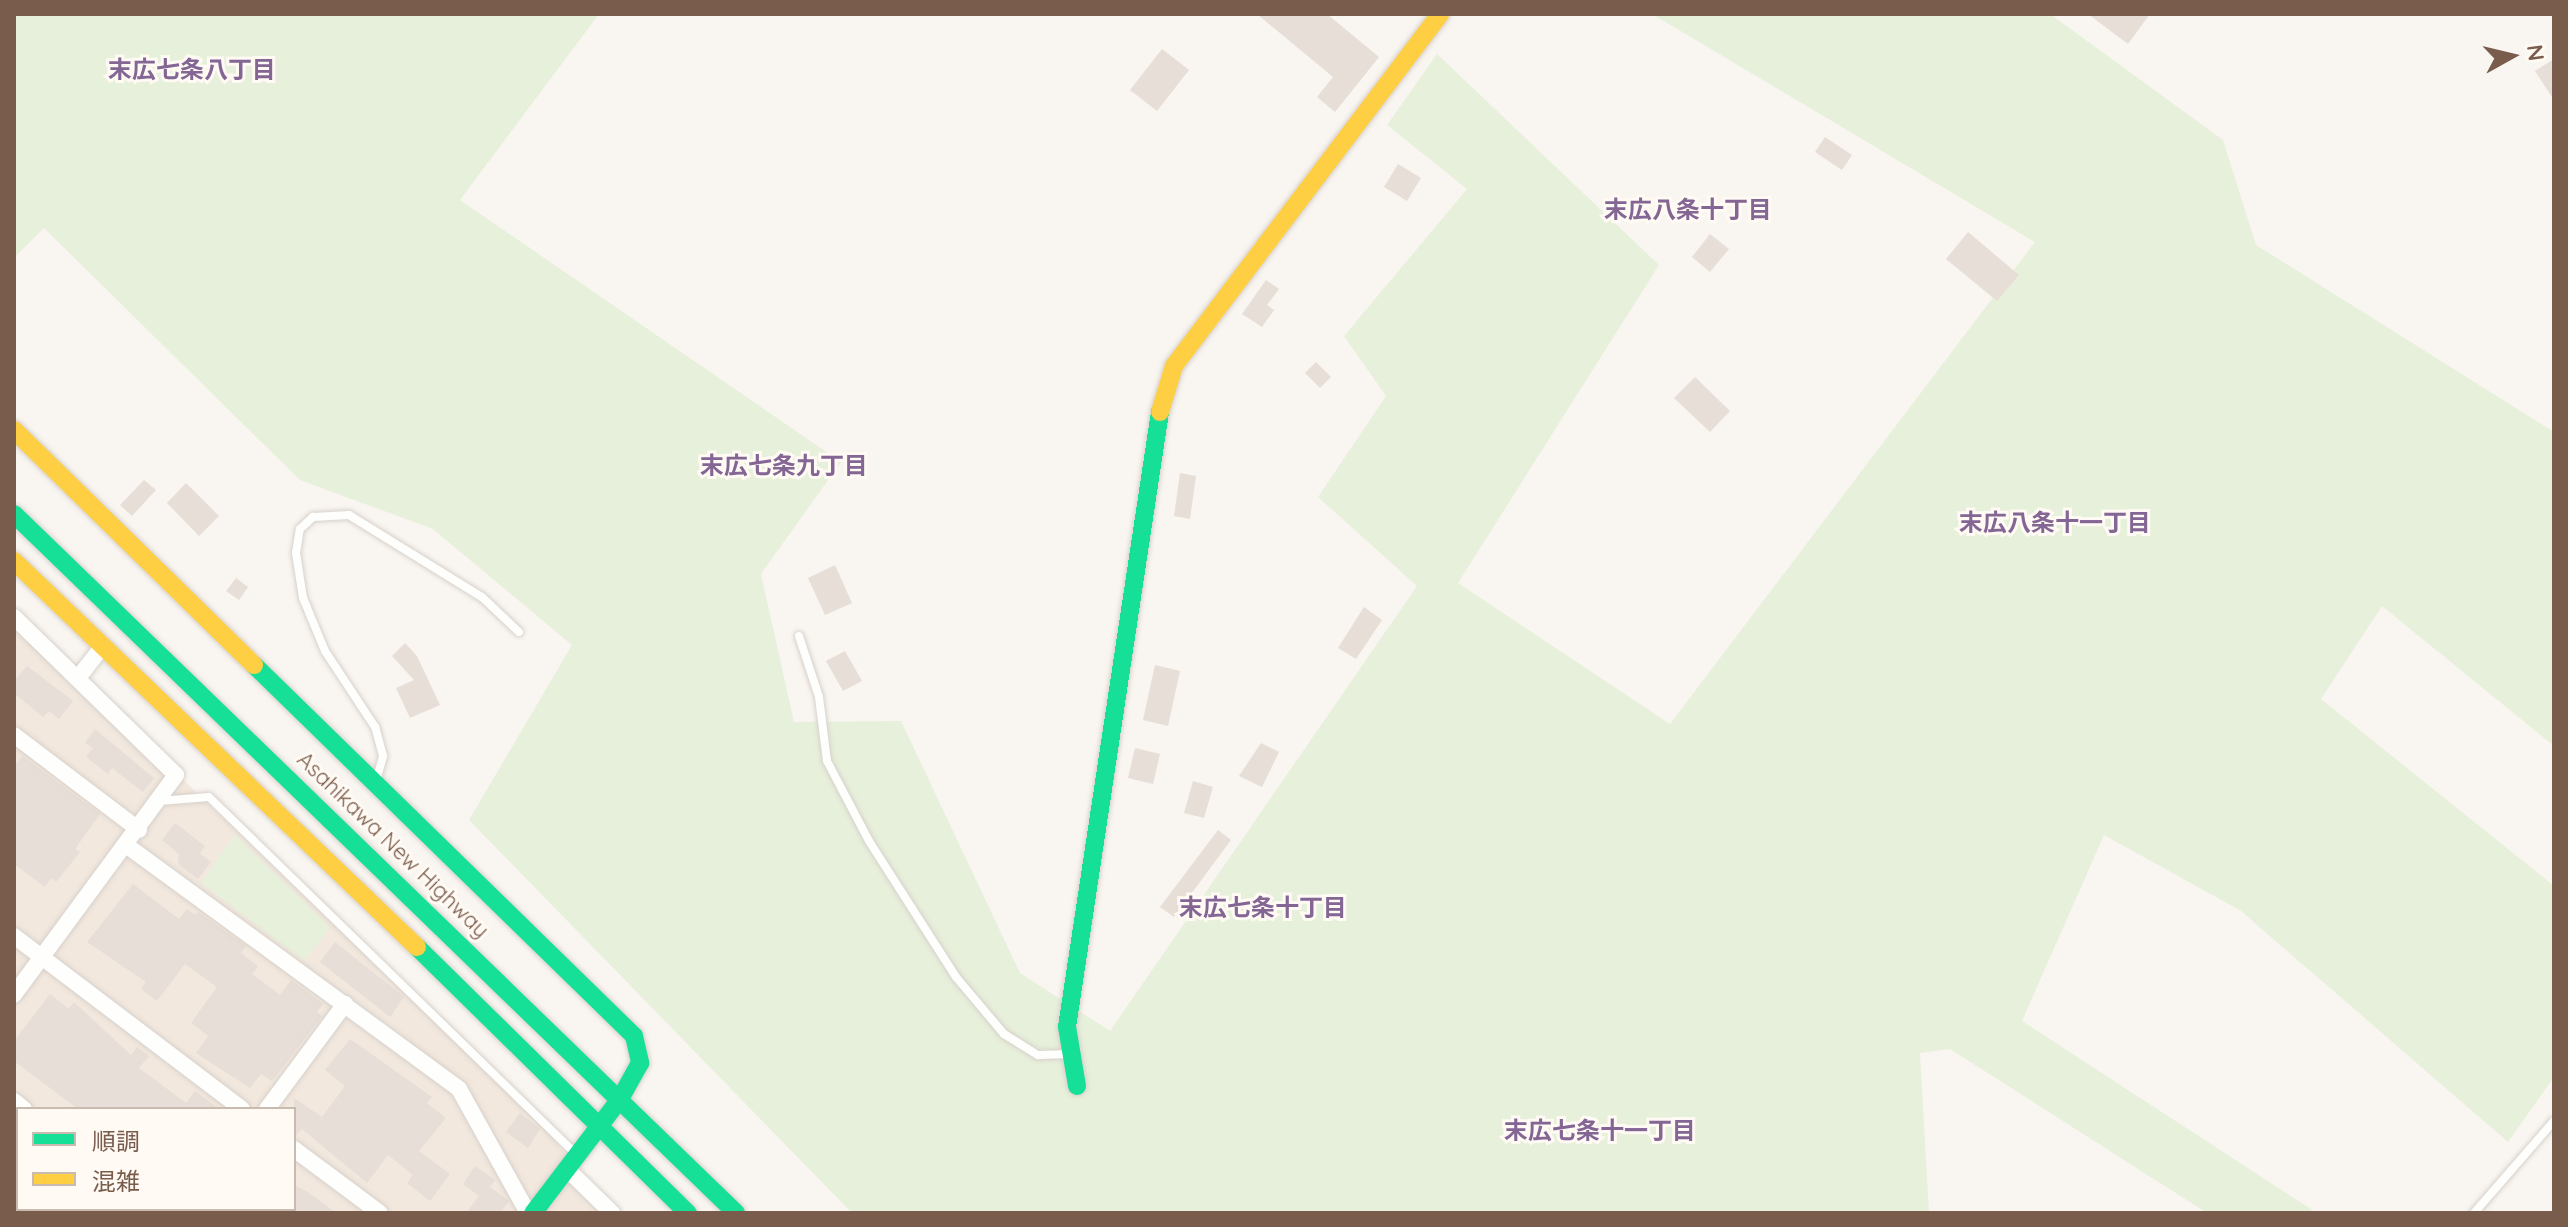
<!DOCTYPE html>
<meta charset="utf-8">
<style>
body{margin:0}
#map{position:relative;width:2568px;height:1227px;overflow:hidden;background:#f9f5f0;font-family:Quicksand,"Noto Sans JP",sans-serif}
div>[style]{position:absolute}
.residential>*{inset:0;background:#f2e8de}
.green>*{inset:0;background:#e7f0db}
.building>*{inset:0;background:#e6ded7}
.roads{filter:drop-shadow(0 0 2px #d7d1cb) drop-shadow(0 0 2px #d7d1cb)}
.lane>*{height:8px;margin:-4px;padding:0 4px;transform-origin:4px;border-radius:4px;background:#fefefd}
.street>*{height:16px;margin:-8px;padding:0 8px;transform-origin:8px;border-radius:8px;background:#fefefd}
.fast>*{height:18px;margin:-9px;padding:0 9px;transform-origin:9px;border-radius:9px;background:#16e098}
.slow>*{height:18px;margin:-9px;padding:0 9px;transform-origin:9px;border-radius:9px;background:#ffcf43}
span{translate:-50% -50%;white-space:nowrap;text-align:center;line-height:1.15;-webkit-text-stroke:6px #fffaf3;paint-order:stroke}
.street-label{font-size:22px;color:#7a5c4d}
.neighbourhood-label{font-size:24px;color:#846695;font-weight:700}
.frame{position:absolute;inset:0;border:16px solid #7a5c4d;pointer-events:none}
.legend{position:absolute;left:16px;top:1107px;width:280px;height:104px;box-sizing:border-box;background:#fffaf3;border:2px solid #cabbb1;margin:0;padding:10px 14px;list-style:none;font-size:24px;color:#7a5c4d}
.legend li{display:flex;align-items:center;gap:16px;height:40px}
.legend b{width:40px;border:2px solid #cabbb1}
.north{position:absolute;left:2472px;top:16px;width:80px;height:80px;-webkit-text-stroke:6px #fffaf3;paint-order:stroke;rotate:82deg;font-size:22px;font-weight:700;line-height:32px;text-align:center;color:#7a5c4d}
.north::after{content:'';display:block;margin:auto;width:28px;height:36px;background:#7a5c4d;clip-path:polygon(50% 0,100% 100%,50% 72%,0 100%)}
</style>
<div id="map">
<div class="residential">
<i style="clip-path:polygon(evenodd,14px 617px,543px 1126px,613px 1213px,14px 1213px,14px 617px,18px 1109px,294px 1109px,294px 1209px,18px 1209px,18px 1109px)"></i>
</div>
<div class="green">
<i style="clip-path:polygon(14px 14px,599px 14px,460px 200px,841px 462px,761px 574px,794px 722px,901px 721px,1020px 973px,1110px 1031px,1417px 586px,1318px 497px,1386px 396px,1344px 336px,1467px 189px,1387px 125px,1437px 54px,1659px 265px,1458px 583px,1670px 724px,2035px 242px,1652px 14px,2050px 14px,2223px 140px,2256px 245px,2554px 432px,2554px 746px,2382px 606px,2321px 699px,2554px 886px,2554px 1077px,2508px 1142px,2241px 911px,2104px 835px,2022px 1021px,2317px 1213px,2207px 1213px,1950px 1049px,1920px 1053px,1929px 1213px,852px 1213px,469px 820px,572px 645px,433px 529px,300px 480px,44px 228px,14px 258px)"></i>
<i style="clip-path:polygon(235px 835px,330px 927px,304px 961px,201px 883px)"></i>
</div>
<div class="building">
<i style="clip-path:polygon(1257px 14px,1327px 14px,1379px 57px,1335px 112px,1317px 97px,1333px 77px)"></i>
<i style="clip-path:polygon(2088px 14px,2150px 14px,2128px 44px)"></i>
<i style="clip-path:polygon(1162px 49px,1189px 70px,1157px 111px,1130px 90px)"></i>
<i style="clip-path:polygon(2554px 59px,2554px 100px,2535px 71px)"></i>
<i style="clip-path:polygon(1825px 137px,1852px 155px,1842px 170px,1815px 152px)"></i>
<i style="clip-path:polygon(1398px 164px,1421px 178px,1407px 201px,1384px 187px)"></i>
<i style="clip-path:polygon(1968px 232px,2019px 275px,1997px 301px,1946px 259px)"></i>
<i style="clip-path:polygon(1710px 234px,1729px 249px,1710px 272px,1692px 257px)"></i>
<i style="clip-path:polygon(1266px 280px,1279px 289px,1267px 305px,1274px 310px,1262px 327px,1242px 314px)"></i>
<i style="clip-path:polygon(1316px 362px,1331px 377px,1320px 388px,1305px 373px)"></i>
<i style="clip-path:polygon(1695px 377px,1730px 411px,1710px 432px,1674px 398px)"></i>
<i style="clip-path:polygon(1180px 473px,1196px 476px,1190px 519px,1174px 516px)"></i>
<i style="clip-path:polygon(144px 480px,156px 490px,132px 516px,120px 505px)"></i>
<i style="clip-path:polygon(186px 483px,219px 516px,199px 536px,167px 503px)"></i>
<i style="clip-path:polygon(835px 565px,852px 603px,825px 615px,808px 578px)"></i>
<i style="clip-path:polygon(236px 578px,248px 587px,239px 600px,226px 591px)"></i>
<i style="clip-path:polygon(1364px 607px,1382px 620px,1356px 659px,1338px 648px)"></i>
<i style="clip-path:polygon(405px 643px,417px 656px,440px 705px,410px 718px,396px 688px,414px 680px,392px 656px)"></i>
<i style="clip-path:polygon(845px 651px,862px 681px,843px 691px,826px 661px)"></i>
<i style="clip-path:polygon(1155px 665px,1180px 671px,1168px 726px,1143px 720px)"></i>
<i style="clip-path:polygon(27px 666px,73px 701px,59px 719px,49px 711px,43px 717px,14px 693px,14px 681px)"></i>
<i style="clip-path:polygon(95px 729px,154px 778px,143px 792px,112px 768px,108px 774px,86px 757px,93px 748px,85px 743px)"></i>
<i style="clip-path:polygon(1261px 743px,1279px 752px,1262px 787px,1239px 776px)"></i>
<i style="clip-path:polygon(1135px 748px,1160px 754px,1153px 784px,1128px 778px)"></i>
<i style="clip-path:polygon(22px 756px,100px 814px,75px 849px,80px 852px,56px 882px,51px 878px,45px 887px,14px 864px,14px 766px)"></i>
<i style="clip-path:polygon(1193px 781px,1213px 787px,1204px 818px,1184px 813px)"></i>
<i style="clip-path:polygon(175px 823px,205px 846px,200px 854px,211px 862px,198px 879px,178px 864px,179px 854px,162px 840px)"></i>
<i style="clip-path:polygon(1218px 830px,1231px 840px,1174px 917px,1160px 907px)"></i>
<i style="clip-path:polygon(133px 884px,179px 919px,187px 909px,196px 915px,198px 912px,246px 946px,241px 953px,258px 966px,252px 974px,280px 995px,291px 980px,323px 1004px,317px 1012px,322px 1016px,272px 1081px,261px 1074px,250px 1088px,196px 1053px,208px 1036px,191px 1023px,217px 987px,185px 964px,157px 1001px,141px 989px,146px 982px,87px 942px)"></i>
<i style="clip-path:polygon(335px 942px,404px 997px,390px 1017px,320px 962px)"></i>
<i style="clip-path:polygon(50px 994px,69px 1009px,74px 1002px,131px 1055px,137px 1047px,149px 1056px,139px 1068px,186px 1103px,195px 1091px,219px 1109px,78px 1109px,14px 1061px,14px 1041px)"></i>
<i style="clip-path:polygon(350px 1039px,432px 1097px,427px 1103px,446px 1118px,419px 1151px,450px 1174px,430px 1201px,407px 1183px,413px 1175px,388px 1155px,367px 1183px,302px 1129px,294px 1138px,294px 1098px,322px 1117px,345px 1086px,325px 1070px)"></i>
<i style="clip-path:polygon(520px 1113px,540px 1129px,528px 1148px,506px 1132px)"></i>
<i style="clip-path:polygon(475px 1166px,495px 1180px,490px 1187px,509px 1201px,500px 1213px,466px 1213px,479px 1196px,463px 1184px)"></i>
<i style="clip-path:polygon(294px 1185px,308px 1192px,336px 1213px,294px 1213px)"></i>
</div>
<div class="roads">
<div class="lane">
<i style="left:799px;top:636px;width:64px;rotate:71.8deg"></i>
<i style="left:819px;top:697px;width:64px;rotate:82.9deg"></i>
<i style="left:827px;top:761px;width:90px;rotate:62.3deg"></i>
<i style="left:869px;top:841px;width:161px;rotate:57.4deg"></i>
<i style="left:956px;top:977px;width:75px;rotate:49.9deg"></i>
<i style="left:1004px;top:1034px;width:40px;rotate:32deg"></i>
<i style="left:1038px;top:1055px;width:32px;rotate:-2deg"></i>
<i style="left:376px;top:781px;width:26px;rotate:-74deg"></i>
<i style="left:383px;top:756px;width:30px;rotate:-105deg"></i>
<i style="left:375px;top:727px;width:91px;rotate:-123.3deg"></i>
<i style="left:325px;top:651px;width:57px;rotate:-112.5deg"></i>
<i style="left:303px;top:598px;width:46px;rotate:-98.8deg"></i>
<i style="left:296px;top:553px;width:24px;rotate:-81deg"></i>
<i style="left:300px;top:529px;width:18px;rotate:-43deg"></i>
<i style="left:313px;top:517px;width:36px;rotate:-3deg"></i>
<i style="left:349px;top:515px;width:156px;rotate:31.7deg"></i>
<i style="left:482px;top:597px;width:51px;rotate:43.4deg"></i>
<i style="left:159px;top:801px;width:50px;rotate:-4.6deg"></i>
<i style="left:209px;top:797px;width:512px;rotate:44.21deg"></i>
<i style="left:2474px;top:1213px;width:122px;rotate:-49deg"></i>
</div>
<div class="street">
<i style="left:14px;top:617px;width:226px;rotate:44.3deg"></i>
<i style="left:176px;top:775px;width:273px;rotate:126.4deg"></i>
<i style="left:78px;top:678px;width:41px;rotate:-52deg"></i>
<i style="left:14px;top:735px;width:157px;rotate:37.2deg"></i>
<i style="left:126px;top:845px;width:413px;rotate:36.2deg"></i>
<i style="left:459px;top:1089px;width:142px;rotate:60.9deg"></i>
<i style="left:14px;top:936px;width:286px;rotate:37.2deg"></i>
<i style="left:14px;top:1101px;width:13px;rotate:39deg"></i>
<i style="left:267px;top:1109px;width:131px;rotate:-53.4deg"></i>
<i style="left:294px;top:1149px;width:107px;rotate:36.7deg"></i>
<i style="left:568px;top:1170px;width:62px;rotate:44.3deg"></i>
<i style="left:158px;top:1209px;width:6px;rotate:39deg"></i>
<i style="left:192px;top:1213px;width:5px;rotate:-53deg"></i>
</div>
<div class="fast">
<i style="left:14px;top:514px;width:1005px;rotate:44.07deg"></i>
<i style="left:254px;top:665px;width:531px;rotate:44.31deg"></i>
<i style="left:634px;top:1036px;width:28px;rotate:77deg"></i>
<i style="left:640px;top:1063px;width:41px;rotate:119.1deg"></i>
<i style="left:620px;top:1099px;width:143px;rotate:127.3deg"></i>
<i style="left:417px;top:947px;width:380px;rotate:44.5deg"></i>
<i style="left:1077px;top:1086px;width:60px;rotate:-99.6deg"></i>
<i style="left:1067px;top:1027px;width:622px;rotate:-81.4deg"></i>
</div>
<div class="slow">
<i style="left:1160px;top:412px;width:48px;rotate:-73.1deg"></i>
<i style="left:1174px;top:366px;width:441px;rotate:-52.9deg"></i>
<i style="left:14px;top:430px;width:336px;rotate:44.4deg"></i>
<i style="left:14px;top:561px;width:558px;rotate:43.77deg"></i>
</div>
</div>
<div class="street-label">
<span style="left:393px;top:845px;rotate:44deg">Asahikawa New Highway</span>
</div>
<div class="neighbourhood-label">
<span style="left:192px;top:70px">末広七条八丁目</span>
<span style="left:1688px;top:210px">末広八条十丁目</span>
<span style="left:784px;top:466px">末広七条九丁目</span>
<span style="left:2055px;top:523px">末広八条十一丁目</span>
<span style="left:1263px;top:908px">末広七条十丁目</span>
<span style="left:1600px;top:1131px">末広七条十一丁目</span>
</div>
<div class="frame"></div>
<ul class="legend">
<li><b style="height:10px;background:#16e098"></b>順調</li>
<li><b style="height:10px;background:#ffcf43"></b>混雑</li>
</ul>
<div class="north">N</div>
</div>
